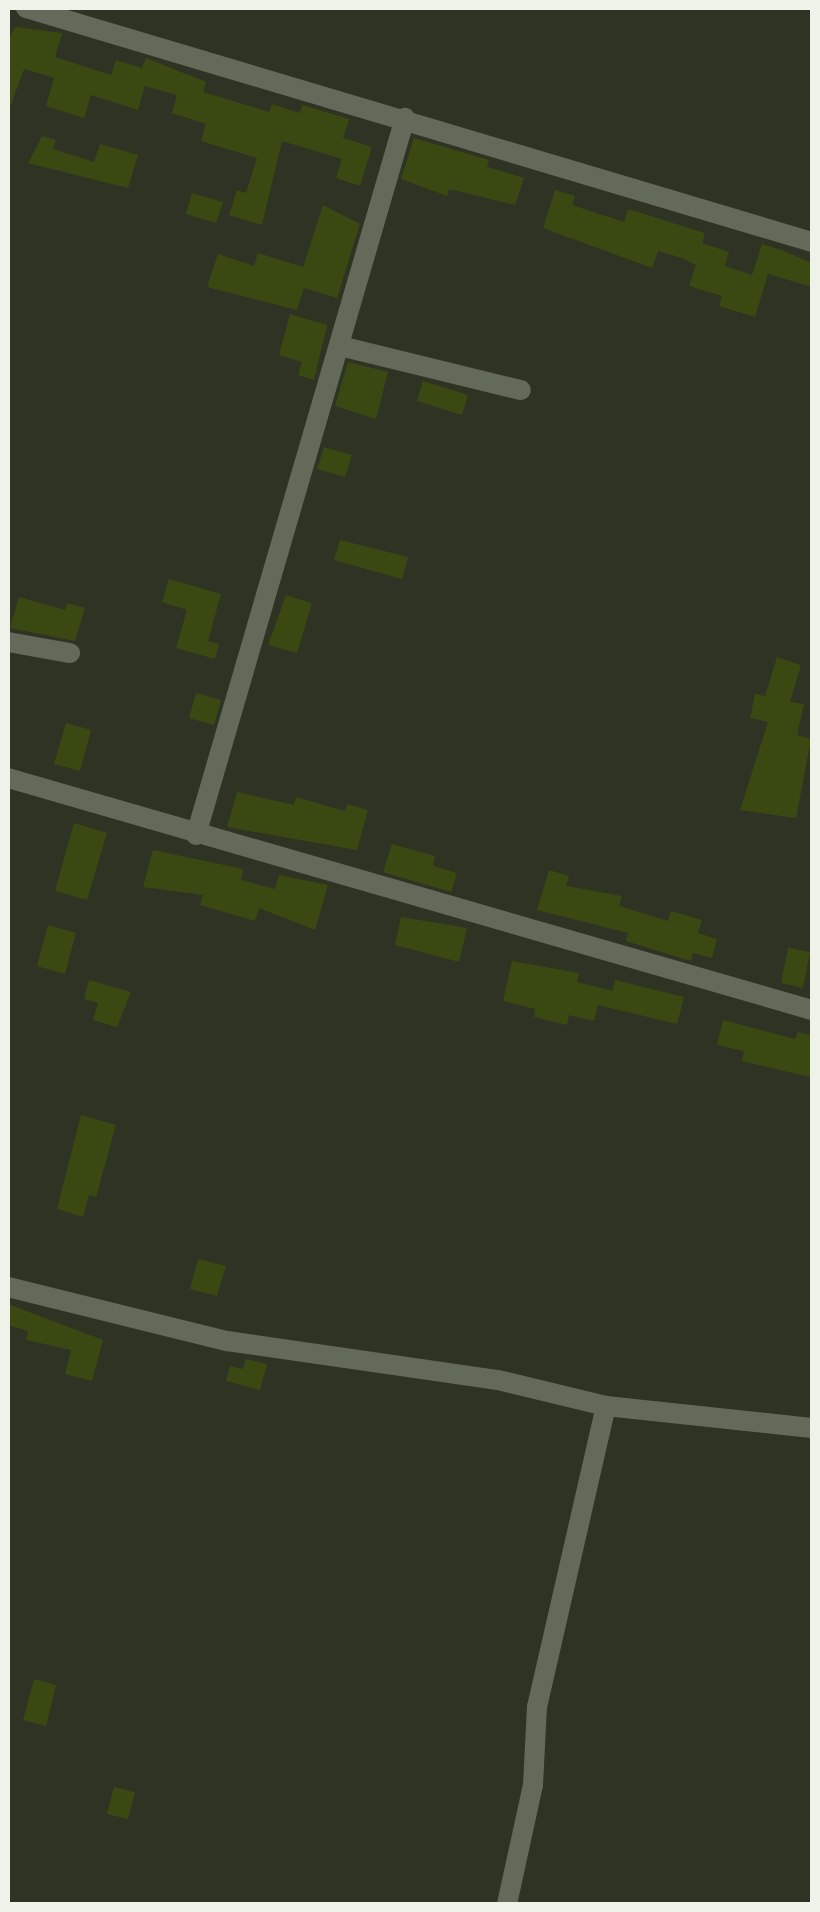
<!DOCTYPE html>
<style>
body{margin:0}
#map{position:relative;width:820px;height:1912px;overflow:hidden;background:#2e3324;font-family:"Nunito Sans",sans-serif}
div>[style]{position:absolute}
.building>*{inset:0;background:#3a4911}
.minor>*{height:20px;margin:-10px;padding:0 10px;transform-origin:10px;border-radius:10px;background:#646a5a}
span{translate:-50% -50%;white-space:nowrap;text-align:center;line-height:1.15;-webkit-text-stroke:9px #24291b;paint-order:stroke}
.frame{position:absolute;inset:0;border:10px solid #eef2e8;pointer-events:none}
</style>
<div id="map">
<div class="building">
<i style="clip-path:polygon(16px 27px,62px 33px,55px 57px,111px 75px,116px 60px,142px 68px,146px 58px,206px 82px,203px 92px,269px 112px,272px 104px,300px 113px,302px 105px,349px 119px,343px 138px,372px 147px,360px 186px,336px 178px,342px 159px,282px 141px,262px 225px,229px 215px,237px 190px,246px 193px,257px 158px,201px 141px,206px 124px,172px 113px,177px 95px,145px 86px,138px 110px,91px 95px,84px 118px,46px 106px,54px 78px,24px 69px,8px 113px,8px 39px)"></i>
<i style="clip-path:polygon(42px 136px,56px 140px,53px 149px,94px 162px,100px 144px,138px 155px,128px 188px,28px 163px)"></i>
<i style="clip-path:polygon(414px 138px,489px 160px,487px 167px,524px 178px,515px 205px,449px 189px,447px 196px,401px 179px)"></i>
<i style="clip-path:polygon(555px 190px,575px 196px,572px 205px,624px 222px,628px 209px,705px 233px,702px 243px,729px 252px,725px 266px,752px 275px,762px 244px,784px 251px,812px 263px,812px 287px,768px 274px,755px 317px,719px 306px,722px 296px,689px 286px,696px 265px,682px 258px,658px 251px,652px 268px,543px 228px)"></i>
<i style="clip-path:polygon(192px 193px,223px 202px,216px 223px,186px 214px)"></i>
<i style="clip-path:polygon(323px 205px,360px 224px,337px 298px,304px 288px,297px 310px,207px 287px,218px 254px,254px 266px,258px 253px,303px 267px)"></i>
<i style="clip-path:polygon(290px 314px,327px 325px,314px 380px,298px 375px,302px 362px,279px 355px)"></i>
<i style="clip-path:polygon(348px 362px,388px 372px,376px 419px,335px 406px)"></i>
<i style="clip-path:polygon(423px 381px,468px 395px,462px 415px,417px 401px)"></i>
<i style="clip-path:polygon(324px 447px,352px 455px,345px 477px,317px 469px)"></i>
<i style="clip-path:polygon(340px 540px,408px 557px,402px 579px,334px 560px)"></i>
<i style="clip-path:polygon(169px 579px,221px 594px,208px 641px,219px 644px,215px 659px,176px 648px,187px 610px,162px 602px)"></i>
<i style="clip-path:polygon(286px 595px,312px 603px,297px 653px,268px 645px)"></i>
<i style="clip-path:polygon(19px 597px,65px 610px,67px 603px,85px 608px,75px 641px,10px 628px)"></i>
<i style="clip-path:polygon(777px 657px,801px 665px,790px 702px,804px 704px,797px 735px,811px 739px,796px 818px,740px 810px,768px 722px,750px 718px,755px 694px,765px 696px)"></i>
<i style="clip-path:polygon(196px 693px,221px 700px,214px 725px,189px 718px)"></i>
<i style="clip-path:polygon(66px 723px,91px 730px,80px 771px,54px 764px)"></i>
<i style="clip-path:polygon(237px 792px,294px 805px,296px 797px,345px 811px,347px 804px,368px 810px,357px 850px,227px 827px)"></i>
<i style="clip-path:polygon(74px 823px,107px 833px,87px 900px,55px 891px)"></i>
<i style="clip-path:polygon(392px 844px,435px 856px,433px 866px,457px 873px,451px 892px,383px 872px)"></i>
<i style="clip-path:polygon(153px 850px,243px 869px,241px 880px,275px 889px,279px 875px,328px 885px,315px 930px,259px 908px,255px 921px,200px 905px,203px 895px,143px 887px)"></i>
<i style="clip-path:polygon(549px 870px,569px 876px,566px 886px,622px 896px,619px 906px,668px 921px,671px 911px,702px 920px,698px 933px,717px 939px,712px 958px,693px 953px,691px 961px,626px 941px,628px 933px,537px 910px)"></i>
<i style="clip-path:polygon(401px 917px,467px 928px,459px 962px,395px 945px)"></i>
<i style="clip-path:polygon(48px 925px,76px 933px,65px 974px,37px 966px)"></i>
<i style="clip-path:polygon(788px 948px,810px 952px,803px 988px,781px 983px)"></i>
<i style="clip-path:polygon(512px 961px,579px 973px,577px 982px,613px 991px,615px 980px,684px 997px,677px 1024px,598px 1005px,594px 1021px,569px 1015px,567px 1025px,534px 1017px,535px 1009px,503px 1001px)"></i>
<i style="clip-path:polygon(89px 980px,131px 992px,117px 1027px,93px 1020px,98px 1003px,84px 999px)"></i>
<i style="clip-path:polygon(723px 1020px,795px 1039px,798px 1032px,812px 1035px,810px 1077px,742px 1061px,744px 1051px,717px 1045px)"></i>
<i style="clip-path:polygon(81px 1115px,116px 1125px,96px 1197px,89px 1195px,83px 1217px,57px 1209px)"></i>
<i style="clip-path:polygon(198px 1259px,226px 1266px,217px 1296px,190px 1289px)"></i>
<i style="clip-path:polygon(8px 1304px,103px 1340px,92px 1381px,65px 1374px,71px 1350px,26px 1340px,28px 1331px,8px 1325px)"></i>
<i style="clip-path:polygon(246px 1359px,267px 1364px,260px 1390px,226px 1381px,230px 1366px,243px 1369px)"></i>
<i style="clip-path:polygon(34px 1679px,56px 1685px,46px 1726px,23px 1720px)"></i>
<i style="clip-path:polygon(114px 1787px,135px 1792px,128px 1819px,107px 1814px)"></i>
</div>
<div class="minor">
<i style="left:26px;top:8px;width:820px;rotate:16.58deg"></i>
<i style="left:340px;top:346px;width:186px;rotate:13.7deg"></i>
<i style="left:8px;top:642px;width:63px;rotate:10.1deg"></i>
<i style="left:8px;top:778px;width:837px;rotate:16.1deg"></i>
<i style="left:196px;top:835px;width:747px;rotate:-73.75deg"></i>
<i style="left:8px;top:1287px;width:226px;rotate:13.9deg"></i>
<i style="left:227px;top:1341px;width:274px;rotate:8.2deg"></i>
<i style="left:498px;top:1380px;width:111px;rotate:13.5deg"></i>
<i style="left:606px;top:1406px;width:207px;rotate:6.1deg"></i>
<i style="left:507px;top:1904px;width:122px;rotate:-77.7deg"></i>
<i style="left:533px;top:1785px;width:78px;rotate:-87.1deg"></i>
<i style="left:537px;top:1707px;width:309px;rotate:-77.1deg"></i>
</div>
<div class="frame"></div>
</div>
